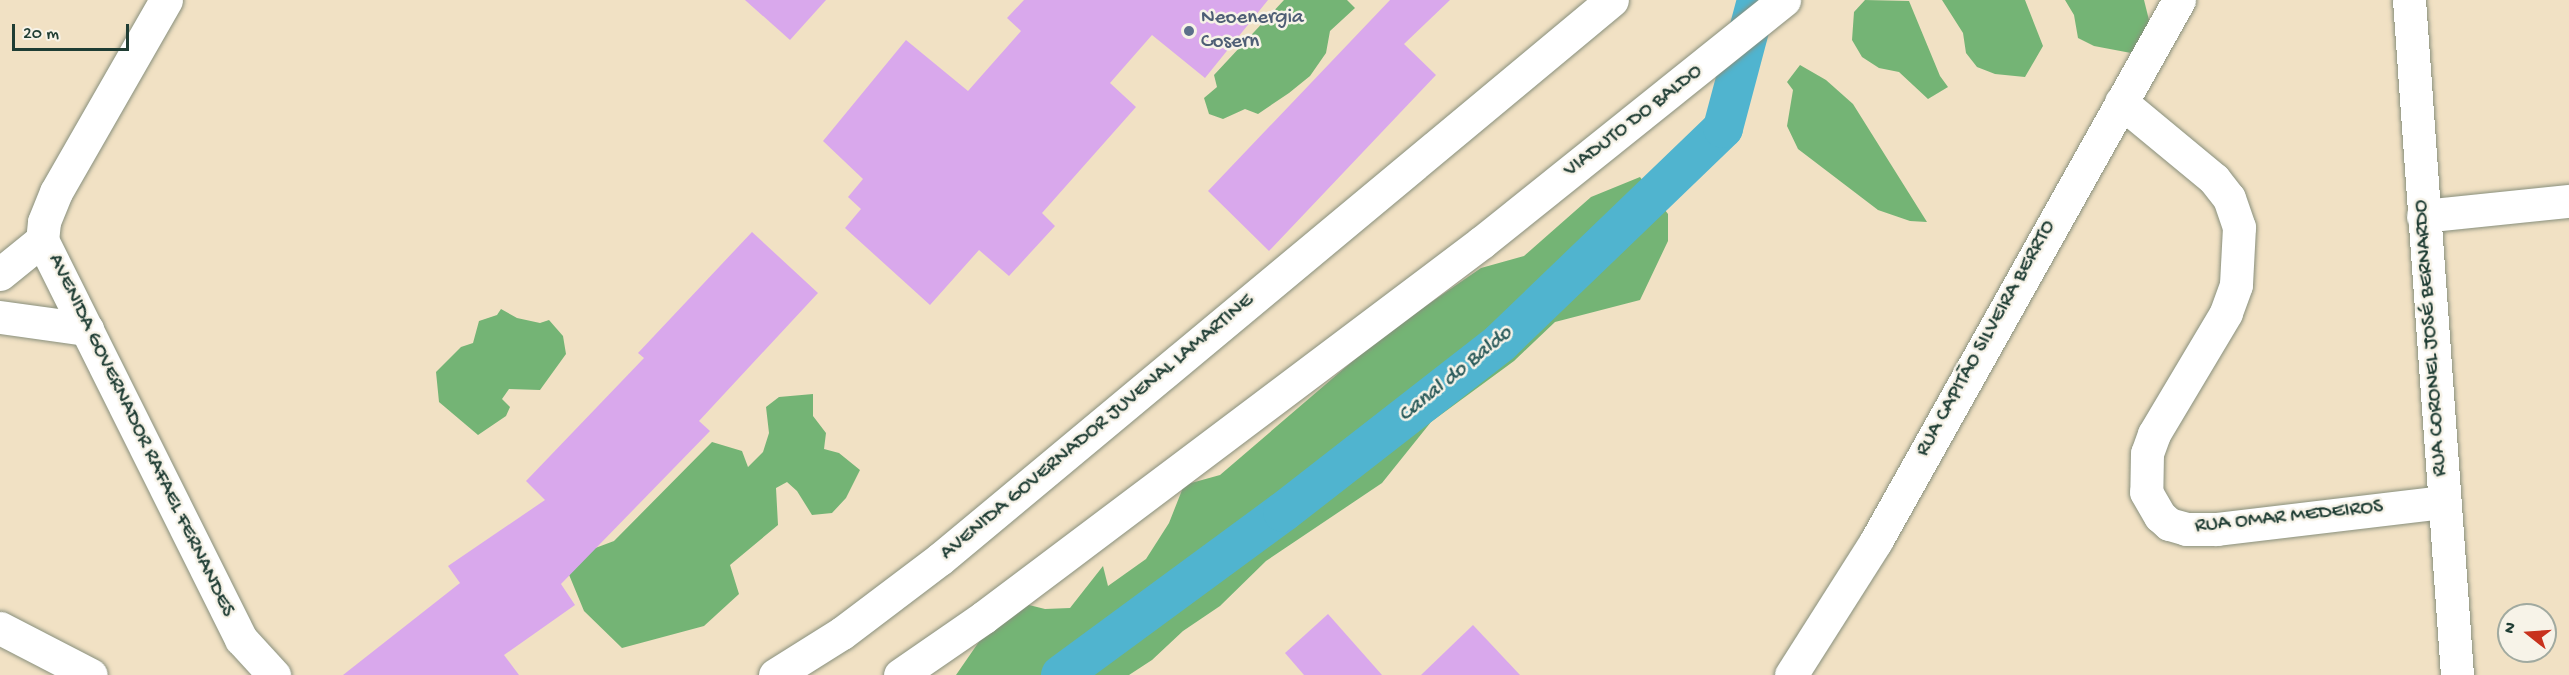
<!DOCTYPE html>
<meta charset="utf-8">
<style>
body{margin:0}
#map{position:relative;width:2569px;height:675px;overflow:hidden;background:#f1e1c4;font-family:"Gochi Hand",sans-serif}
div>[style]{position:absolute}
.forest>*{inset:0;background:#74b475}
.canal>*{height:40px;margin:-20px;padding:0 20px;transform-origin:20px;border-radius:20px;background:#50b4cf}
.building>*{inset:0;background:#d9a8ec}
.roads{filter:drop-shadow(0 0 2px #888f7c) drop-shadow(0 0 2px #888f7c)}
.minor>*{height:33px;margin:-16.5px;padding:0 16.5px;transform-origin:16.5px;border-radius:16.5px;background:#fff}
.tertiary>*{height:33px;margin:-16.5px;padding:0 16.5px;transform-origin:16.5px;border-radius:16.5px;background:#fff}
.secondary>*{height:33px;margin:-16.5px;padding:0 16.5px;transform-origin:16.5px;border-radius:16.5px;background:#fff}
.primary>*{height:33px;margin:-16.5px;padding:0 16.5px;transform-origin:16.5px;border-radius:16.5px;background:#fff}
.dots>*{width:16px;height:16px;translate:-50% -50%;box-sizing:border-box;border:3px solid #f7f3e8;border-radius:50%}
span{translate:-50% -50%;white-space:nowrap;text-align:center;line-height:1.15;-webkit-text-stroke:5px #f7f3e8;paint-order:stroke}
.service-label{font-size:21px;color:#4e5e75}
.left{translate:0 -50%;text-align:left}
.street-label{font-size:21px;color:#1f3d34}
.water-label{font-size:22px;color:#2b5b5b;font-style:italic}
.north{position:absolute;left:2497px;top:603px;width:60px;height:60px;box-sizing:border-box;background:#f7f3e8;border:2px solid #a1aaa0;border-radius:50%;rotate:287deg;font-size:16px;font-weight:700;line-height:24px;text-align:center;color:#1f3d34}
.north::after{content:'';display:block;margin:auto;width:21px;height:27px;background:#c8321e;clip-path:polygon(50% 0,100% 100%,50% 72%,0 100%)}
.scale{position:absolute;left:12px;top:24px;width:117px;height:27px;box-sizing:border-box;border:3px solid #1f3d34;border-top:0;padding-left:8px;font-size:18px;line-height:21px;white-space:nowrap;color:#1f3d34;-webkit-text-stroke:4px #f7f3e8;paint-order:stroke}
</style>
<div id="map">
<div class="forest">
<i style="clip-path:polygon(1284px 0,1347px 0,1355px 8px,1330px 31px,1326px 53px,1310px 76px,1289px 93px,1258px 114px,1245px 109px,1223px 119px,1209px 114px,1204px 98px,1217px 87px,1214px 75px)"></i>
<i style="clip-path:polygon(1865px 0,1909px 1px,1940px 76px,1948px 87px,1928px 99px,1899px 72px,1879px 68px,1862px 57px,1852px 40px,1854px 12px)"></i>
<i style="clip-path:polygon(1942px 0,2025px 0,2043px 46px,2025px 77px,1995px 74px,1977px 67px,1966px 53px,1963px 33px)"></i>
<i style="clip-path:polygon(2065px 0,2144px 0,2151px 28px,2131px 53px,2094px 46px,2078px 38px,2074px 15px)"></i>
<i style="clip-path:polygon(1800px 65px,1826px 80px,1853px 104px,1927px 222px,1910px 221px,1878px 210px,1798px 149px,1787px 126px,1793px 90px,1787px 82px)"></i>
<i style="clip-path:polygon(1640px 177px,1668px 214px,1668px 241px,1640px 300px,1555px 322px,1514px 361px,1431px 422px,1382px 483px,1266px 561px,1220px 606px,1183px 631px,1152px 660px,1129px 675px,956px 675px,985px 633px,1021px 603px,1045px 609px,1070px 608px,1103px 566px,1108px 586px,1146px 559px,1169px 523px,1184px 485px,1220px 475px,1382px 336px,1481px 268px,1524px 256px,1591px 197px)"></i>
<i style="clip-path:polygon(501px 309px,517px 318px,540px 323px,549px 320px,563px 336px,566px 354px,540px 390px,509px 389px,502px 399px,510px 407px,506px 416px,478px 435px,439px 402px,436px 372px,461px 347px,473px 343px,479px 321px,497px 315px)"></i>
<i style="clip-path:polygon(813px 394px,813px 416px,826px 433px,824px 449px,839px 453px,860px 470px,846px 498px,832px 513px,812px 515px,797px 491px,787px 482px,776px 488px,778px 525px,730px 565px,739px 594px,704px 626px,622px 648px,584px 611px,565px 565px,582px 553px,614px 541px,712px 442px,742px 451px,748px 467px,763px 452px,769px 433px,766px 407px,779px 397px)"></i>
</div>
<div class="canal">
<i style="left:1061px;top:675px;width:275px;rotate:-36.3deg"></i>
<i style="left:1283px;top:512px;width:276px;rotate:-37.9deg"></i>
<i style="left:1501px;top:342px;width:308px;rotate:-43.9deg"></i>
<i style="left:1723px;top:128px;width:132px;rotate:-75.1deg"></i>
</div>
<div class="building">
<i style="clip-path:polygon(745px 0,826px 0,790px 40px)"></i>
<i style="clip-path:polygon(1024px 0,1268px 0,1205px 78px,1152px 35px,1110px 83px,1136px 107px,1042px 213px,1055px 226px,1009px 276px,979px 250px,930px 305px,845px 228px,861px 209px,848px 197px,863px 179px,823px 141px,906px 40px,968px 91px,1021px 31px,1007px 18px)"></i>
<i style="clip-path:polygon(1390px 0,1450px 0,1404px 44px,1436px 75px,1269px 251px,1208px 191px)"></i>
<i style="clip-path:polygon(752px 232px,818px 293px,699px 421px,710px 431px,561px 584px,575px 605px,504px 655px,519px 675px,343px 675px,460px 583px,448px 566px,545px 500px,526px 481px,644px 358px,638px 353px)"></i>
<i style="clip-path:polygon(1328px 614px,1382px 675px,1304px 675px,1285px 653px)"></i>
<i style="clip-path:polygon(1473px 625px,1520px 675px,1421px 675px)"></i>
</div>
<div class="roads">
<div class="minor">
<i style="left:2121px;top:102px;width:121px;rotate:39.6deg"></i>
<i style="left:2214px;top:179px;width:24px;rotate:52deg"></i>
<i style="left:2229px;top:198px;width:31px;rotate:71deg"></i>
<i style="left:2239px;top:227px;width:58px;rotate:93deg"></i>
<i style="left:2236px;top:285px;width:30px;rotate:110deg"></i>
<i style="left:2226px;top:313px;width:141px;rotate:120.8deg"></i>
<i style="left:2154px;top:434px;width:20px;rotate:110deg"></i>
<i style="left:2147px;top:453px;width:39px;rotate:91deg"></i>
<i style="left:2146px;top:492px;width:28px;rotate:60deg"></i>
<i style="left:2160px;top:516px;width:12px;rotate:42deg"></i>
<i style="left:2169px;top:524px;width:18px;rotate:16deg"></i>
<i style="left:2186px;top:529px;width:31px"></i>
<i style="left:2217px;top:529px;width:229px;rotate:-6.8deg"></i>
<i style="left:2423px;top:216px;width:147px;rotate:-5.9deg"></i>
<i style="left:0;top:274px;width:54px;rotate:-39deg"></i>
<i style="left:0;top:317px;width:88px;rotate:7.9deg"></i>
</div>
<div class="tertiary">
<i style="left:1791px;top:675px;width:159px;rotate:-57.6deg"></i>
<i style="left:1876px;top:541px;width:620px;rotate:-60.75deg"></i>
</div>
<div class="secondary">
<i style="left:166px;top:0;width:221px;rotate:119.8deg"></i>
<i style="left:56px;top:192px;width:32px;rotate:112deg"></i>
<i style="left:44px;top:222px;width:18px;rotate:96deg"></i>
<i style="left:42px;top:240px;width:446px;rotate:63.5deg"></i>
<i style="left:241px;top:639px;width:49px;rotate:47.5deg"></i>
<i style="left:0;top:628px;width:102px;rotate:27.3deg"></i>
<i style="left:775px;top:675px;width:79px;rotate:-32.1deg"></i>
<i style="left:842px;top:633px;width:123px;rotate:-37.1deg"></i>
<i style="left:940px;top:559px;width:874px;rotate:-39.76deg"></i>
<i style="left:900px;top:675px;width:102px;rotate:-34.6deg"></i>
<i style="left:984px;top:617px;width:623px;rotate:-36.98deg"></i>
<i style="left:1482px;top:242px;width:387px;rotate:-38.7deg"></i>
</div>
<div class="primary">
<i style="left:2409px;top:0;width:677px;rotate:85.93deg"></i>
</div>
</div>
<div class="dots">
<i style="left:1189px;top:31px;background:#5c6f8a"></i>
</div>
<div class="service-label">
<span class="left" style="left:1201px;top:31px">Neoenergia<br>Cosern</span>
</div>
<div class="street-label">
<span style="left:1634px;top:122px;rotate:-38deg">VIADUTO DO BALDO</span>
<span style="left:2432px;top:338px;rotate:-94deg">RUA CORONEL JOSÉ BERNARDO</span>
<span style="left:1987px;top:339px;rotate:-61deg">RUA CAPITÃO SILVEIRA BERRTO</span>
<span style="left:1098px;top:428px;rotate:-40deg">AVENIDA GOVERNADOR JUVENAL LAMARTINE</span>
<span style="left:140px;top:436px;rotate:64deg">AVENIDA GOVERNADOR RAFAEL FERNANDES</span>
<span style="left:2289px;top:518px;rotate:-6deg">RUA OMAR MEDEIROS</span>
</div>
<div class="water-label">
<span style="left:1456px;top:375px;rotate:-39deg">Canal do Baldo</span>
</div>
<div class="north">N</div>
<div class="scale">20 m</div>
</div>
